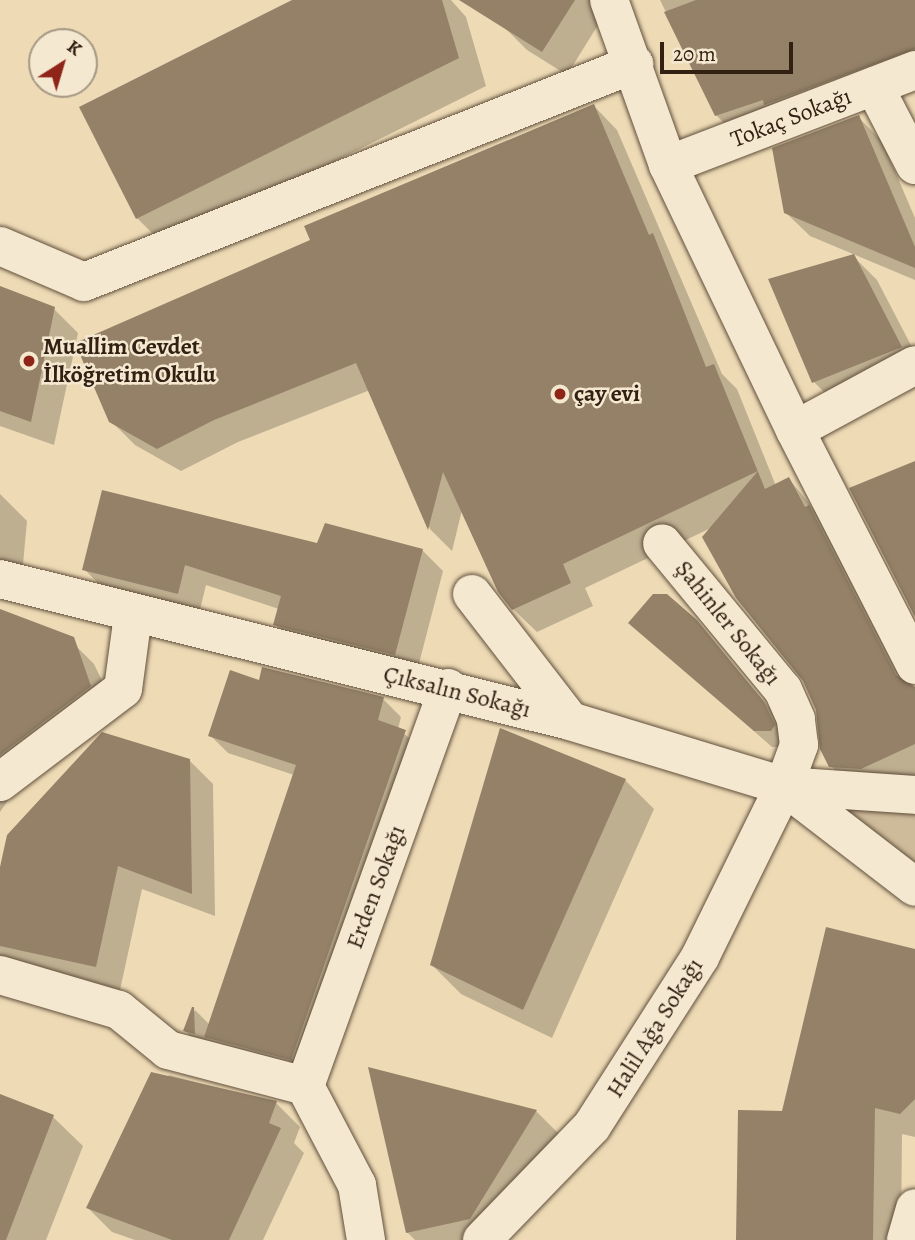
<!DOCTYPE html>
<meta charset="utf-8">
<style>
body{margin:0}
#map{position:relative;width:915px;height:1240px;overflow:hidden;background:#eedbb6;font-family:Alegreya,serif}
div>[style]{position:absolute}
.green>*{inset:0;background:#cebb9a}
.shadow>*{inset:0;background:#0003}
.building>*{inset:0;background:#948168}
.roads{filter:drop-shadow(0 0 2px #614f3c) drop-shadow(0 0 2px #614f3c)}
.minor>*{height:38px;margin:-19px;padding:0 19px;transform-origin:19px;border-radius:19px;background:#f4e8d0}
.dots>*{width:19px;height:19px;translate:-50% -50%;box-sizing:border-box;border:4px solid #f4e8d0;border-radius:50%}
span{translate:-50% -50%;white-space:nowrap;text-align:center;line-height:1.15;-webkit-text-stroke:5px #f4e8d0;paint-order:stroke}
.street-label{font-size:24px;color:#322013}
.poi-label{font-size:24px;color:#322013;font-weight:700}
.left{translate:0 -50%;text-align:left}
.north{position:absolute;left:28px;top:28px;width:70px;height:70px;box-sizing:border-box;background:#f4e8d0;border:2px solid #a69884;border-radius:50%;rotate:37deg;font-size:19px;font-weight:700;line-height:28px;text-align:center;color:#322013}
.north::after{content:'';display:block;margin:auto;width:24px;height:32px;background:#8f2418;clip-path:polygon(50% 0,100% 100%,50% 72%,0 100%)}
.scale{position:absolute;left:660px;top:42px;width:133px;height:32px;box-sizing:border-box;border:4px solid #322013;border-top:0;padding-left:9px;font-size:21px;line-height:24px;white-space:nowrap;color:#322013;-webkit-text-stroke:5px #f4e8d0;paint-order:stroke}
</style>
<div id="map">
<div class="green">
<i style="clip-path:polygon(784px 786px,915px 795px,915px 887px)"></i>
</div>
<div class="shadow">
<i style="clip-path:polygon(296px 0,451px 0,466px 17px,486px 86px,165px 246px,137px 218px)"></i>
<i style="clip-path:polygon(492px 0,607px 0,611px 4px,567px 75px,527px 50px,502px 25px)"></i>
<i style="clip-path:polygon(660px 0,915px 0,915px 77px,738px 137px,716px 115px)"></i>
<i style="clip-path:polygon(594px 106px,617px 130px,722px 374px,737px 389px,776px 486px,789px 479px,832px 531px,915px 689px,915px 778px,855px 790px,831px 766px,818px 710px,804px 680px,713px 527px,585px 588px,593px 606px,537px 632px,513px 609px,462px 510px,452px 551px,430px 529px,370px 390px,238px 442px,181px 471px,135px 445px,111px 421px,312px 241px)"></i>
<i style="clip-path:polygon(858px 117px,882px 141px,915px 218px,915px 280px,810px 236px,785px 212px)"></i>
<i style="clip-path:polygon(853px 256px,877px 280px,915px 353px,838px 406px,814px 382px)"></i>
<i style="clip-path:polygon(0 288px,54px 309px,78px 333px,54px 445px,0 426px)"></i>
<i style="clip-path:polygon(0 494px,27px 521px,22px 575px,0 570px)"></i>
<i style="clip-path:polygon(318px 545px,422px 550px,443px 571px,416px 675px,296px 645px,275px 624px,279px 609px,206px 585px,199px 614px,105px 590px,84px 569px)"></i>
<i style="clip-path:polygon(0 611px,66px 636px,94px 664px,118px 714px,14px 792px,0 812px)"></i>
<i style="clip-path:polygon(696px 621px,781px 721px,788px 747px,772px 747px,631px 623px)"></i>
<i style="clip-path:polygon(260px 682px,383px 699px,401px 717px,398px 729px,424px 750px,310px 1077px,209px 1055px,185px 1031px,195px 1010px,210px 1025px,294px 775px,228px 753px,210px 735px)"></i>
<i style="clip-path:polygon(189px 760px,213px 784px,215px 916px,142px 889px,120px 990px,9px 966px,0 956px,0 875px)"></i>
<i style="clip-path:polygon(625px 780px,654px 809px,552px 1038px,461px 994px,432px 965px)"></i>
<i style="clip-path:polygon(915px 950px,915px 1137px,902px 1134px,901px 1240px,738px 1240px,784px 1113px)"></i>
<i style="clip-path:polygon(370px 1070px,536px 1111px,560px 1135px,495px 1240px,415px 1240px,407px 1232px)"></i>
<i style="clip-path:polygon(169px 1075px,276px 1103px,300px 1127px,294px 1143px,304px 1153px,263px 1240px,135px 1240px,112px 1232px,88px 1208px)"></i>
<i style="clip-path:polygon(0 1096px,53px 1117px,83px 1146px,46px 1240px,0 1240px)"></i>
</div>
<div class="building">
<i style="clip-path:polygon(292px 0,442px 0,459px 58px,136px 219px,79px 107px)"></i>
<i style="clip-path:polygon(459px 0,575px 0,542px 52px)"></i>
<i style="clip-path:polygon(696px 0,915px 0,915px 49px,764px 105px,763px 100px,715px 116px,664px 12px)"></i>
<i style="clip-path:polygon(594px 104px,649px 235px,653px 233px,706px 367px,714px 364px,765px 489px,789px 477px,805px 507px,809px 505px,896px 675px,915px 687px,915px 744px,861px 769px,829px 767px,820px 749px,816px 710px,803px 681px,736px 598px,702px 537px,758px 471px,563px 564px,571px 583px,512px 610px,498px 592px,443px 472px,428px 530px,356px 363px,214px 420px,157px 449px,109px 422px,75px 343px,310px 240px,304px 226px)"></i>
<i style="clip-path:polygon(859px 115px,915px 247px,915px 268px,784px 213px,772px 148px)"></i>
<i style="clip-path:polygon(854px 254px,902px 347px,812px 383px,768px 279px)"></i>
<i style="clip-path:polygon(0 286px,55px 307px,31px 422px,0 411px)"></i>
<i style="clip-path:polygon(915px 461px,915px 617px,849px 488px)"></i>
<i style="clip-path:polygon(102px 490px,317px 543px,325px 523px,423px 549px,395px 655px,273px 625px,281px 596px,185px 565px,178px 594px,82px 570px)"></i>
<i style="clip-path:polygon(653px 594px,667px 594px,697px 620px,764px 702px,775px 725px,771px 731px,754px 731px,628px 623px)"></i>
<i style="clip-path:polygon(0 609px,74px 637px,91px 686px,0 755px)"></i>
<i style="clip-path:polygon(262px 667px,384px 697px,378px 720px,406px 730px,291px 1060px,204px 1037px,296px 765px,208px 736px,230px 670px,259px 680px)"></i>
<i style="clip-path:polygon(500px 728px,626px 779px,523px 1010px,430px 965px)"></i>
<i style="clip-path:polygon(102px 732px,190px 759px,192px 894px,118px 866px,96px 967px,0 946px,0 867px,7px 835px)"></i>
<i style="clip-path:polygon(826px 927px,915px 949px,915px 1099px,900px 1114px,875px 1108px,873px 1240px,736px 1240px,738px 1110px,782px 1111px)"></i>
<i style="clip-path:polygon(192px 1007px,194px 1007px,195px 1034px,183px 1031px)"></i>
<i style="clip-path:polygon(368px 1067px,537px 1110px,470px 1219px,406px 1233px)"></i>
<i style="clip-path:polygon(151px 1072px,277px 1101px,269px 1123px,281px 1128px,229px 1240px,172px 1240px,86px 1208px)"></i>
<i style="clip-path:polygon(0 1094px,54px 1115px,6px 1240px,0 1240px)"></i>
</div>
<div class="roads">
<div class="minor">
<i style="left:609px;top:0;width:175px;rotate:70.3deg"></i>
<i style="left:668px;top:165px;width:294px;rotate:64.4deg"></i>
<i style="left:795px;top:430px;width:264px;rotate:62.9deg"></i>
<i style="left:874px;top:86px;width:89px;rotate:62.6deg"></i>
<i style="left:668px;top:165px;width:265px;rotate:-21deg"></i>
<i style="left:0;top:246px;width:91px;rotate:23.2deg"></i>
<i style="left:84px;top:282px;width:592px;rotate:-21.62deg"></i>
<i style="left:795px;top:430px;width:136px;rotate:-28.4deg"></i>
<i style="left:0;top:579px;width:587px;rotate:13.99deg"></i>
<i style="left:570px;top:721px;width:224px;rotate:16.9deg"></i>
<i style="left:784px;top:786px;width:131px;rotate:3.9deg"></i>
<i style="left:472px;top:594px;width:160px;rotate:52.3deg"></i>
<i style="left:0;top:782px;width:154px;rotate:-37.1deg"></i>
<i style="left:123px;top:689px;width:75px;rotate:-82.3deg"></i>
<i style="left:784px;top:786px;width:165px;rotate:37.6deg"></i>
<i style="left:0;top:975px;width:124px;rotate:16.4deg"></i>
<i style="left:119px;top:1010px;width:63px;rotate:39.2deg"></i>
<i style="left:168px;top:1050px;width:142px;rotate:14.7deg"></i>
<i style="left:305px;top:1086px;width:423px;rotate:-70.2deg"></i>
<i style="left:305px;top:1086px;width:112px;rotate:62.3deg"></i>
<i style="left:357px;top:1185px;width:56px;rotate:80.7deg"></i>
<i style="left:482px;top:1240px;width:158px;rotate:-46deg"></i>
<i style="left:592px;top:1126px;width:201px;rotate:-57.4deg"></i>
<i style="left:700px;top:957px;width:191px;rotate:-63.8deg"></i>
<i style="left:784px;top:786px;width:44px;rotate:-69.9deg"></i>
<i style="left:799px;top:745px;width:26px;rotate:-97deg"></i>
<i style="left:796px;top:719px;width:32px;rotate:-114deg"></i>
<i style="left:783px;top:690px;width:190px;rotate:-129.5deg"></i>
<i style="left:906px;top:1240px;width:33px;rotate:-74deg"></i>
</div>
</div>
<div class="dots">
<i style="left:29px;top:361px;background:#8f2418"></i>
<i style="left:560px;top:394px;background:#8f2418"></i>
</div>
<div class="street-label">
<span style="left:791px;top:118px;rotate:-21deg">Tokaç Sokağı</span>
<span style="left:728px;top:623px;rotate:51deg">Şahinler Sokağı</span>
<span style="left:457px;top:692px;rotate:14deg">Çıksalın Sokağı</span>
<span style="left:376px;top:887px;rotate:-70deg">Erden Sokağı</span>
<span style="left:655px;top:1028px;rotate:-58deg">Halil Ağa Sokağı</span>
</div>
<div class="poi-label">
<span class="left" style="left:43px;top:361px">Muallim Cevdet<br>İlköğretim Okulu</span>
<span class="left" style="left:574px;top:394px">çay evi</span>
</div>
<div class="north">K</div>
<div class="scale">20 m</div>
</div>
